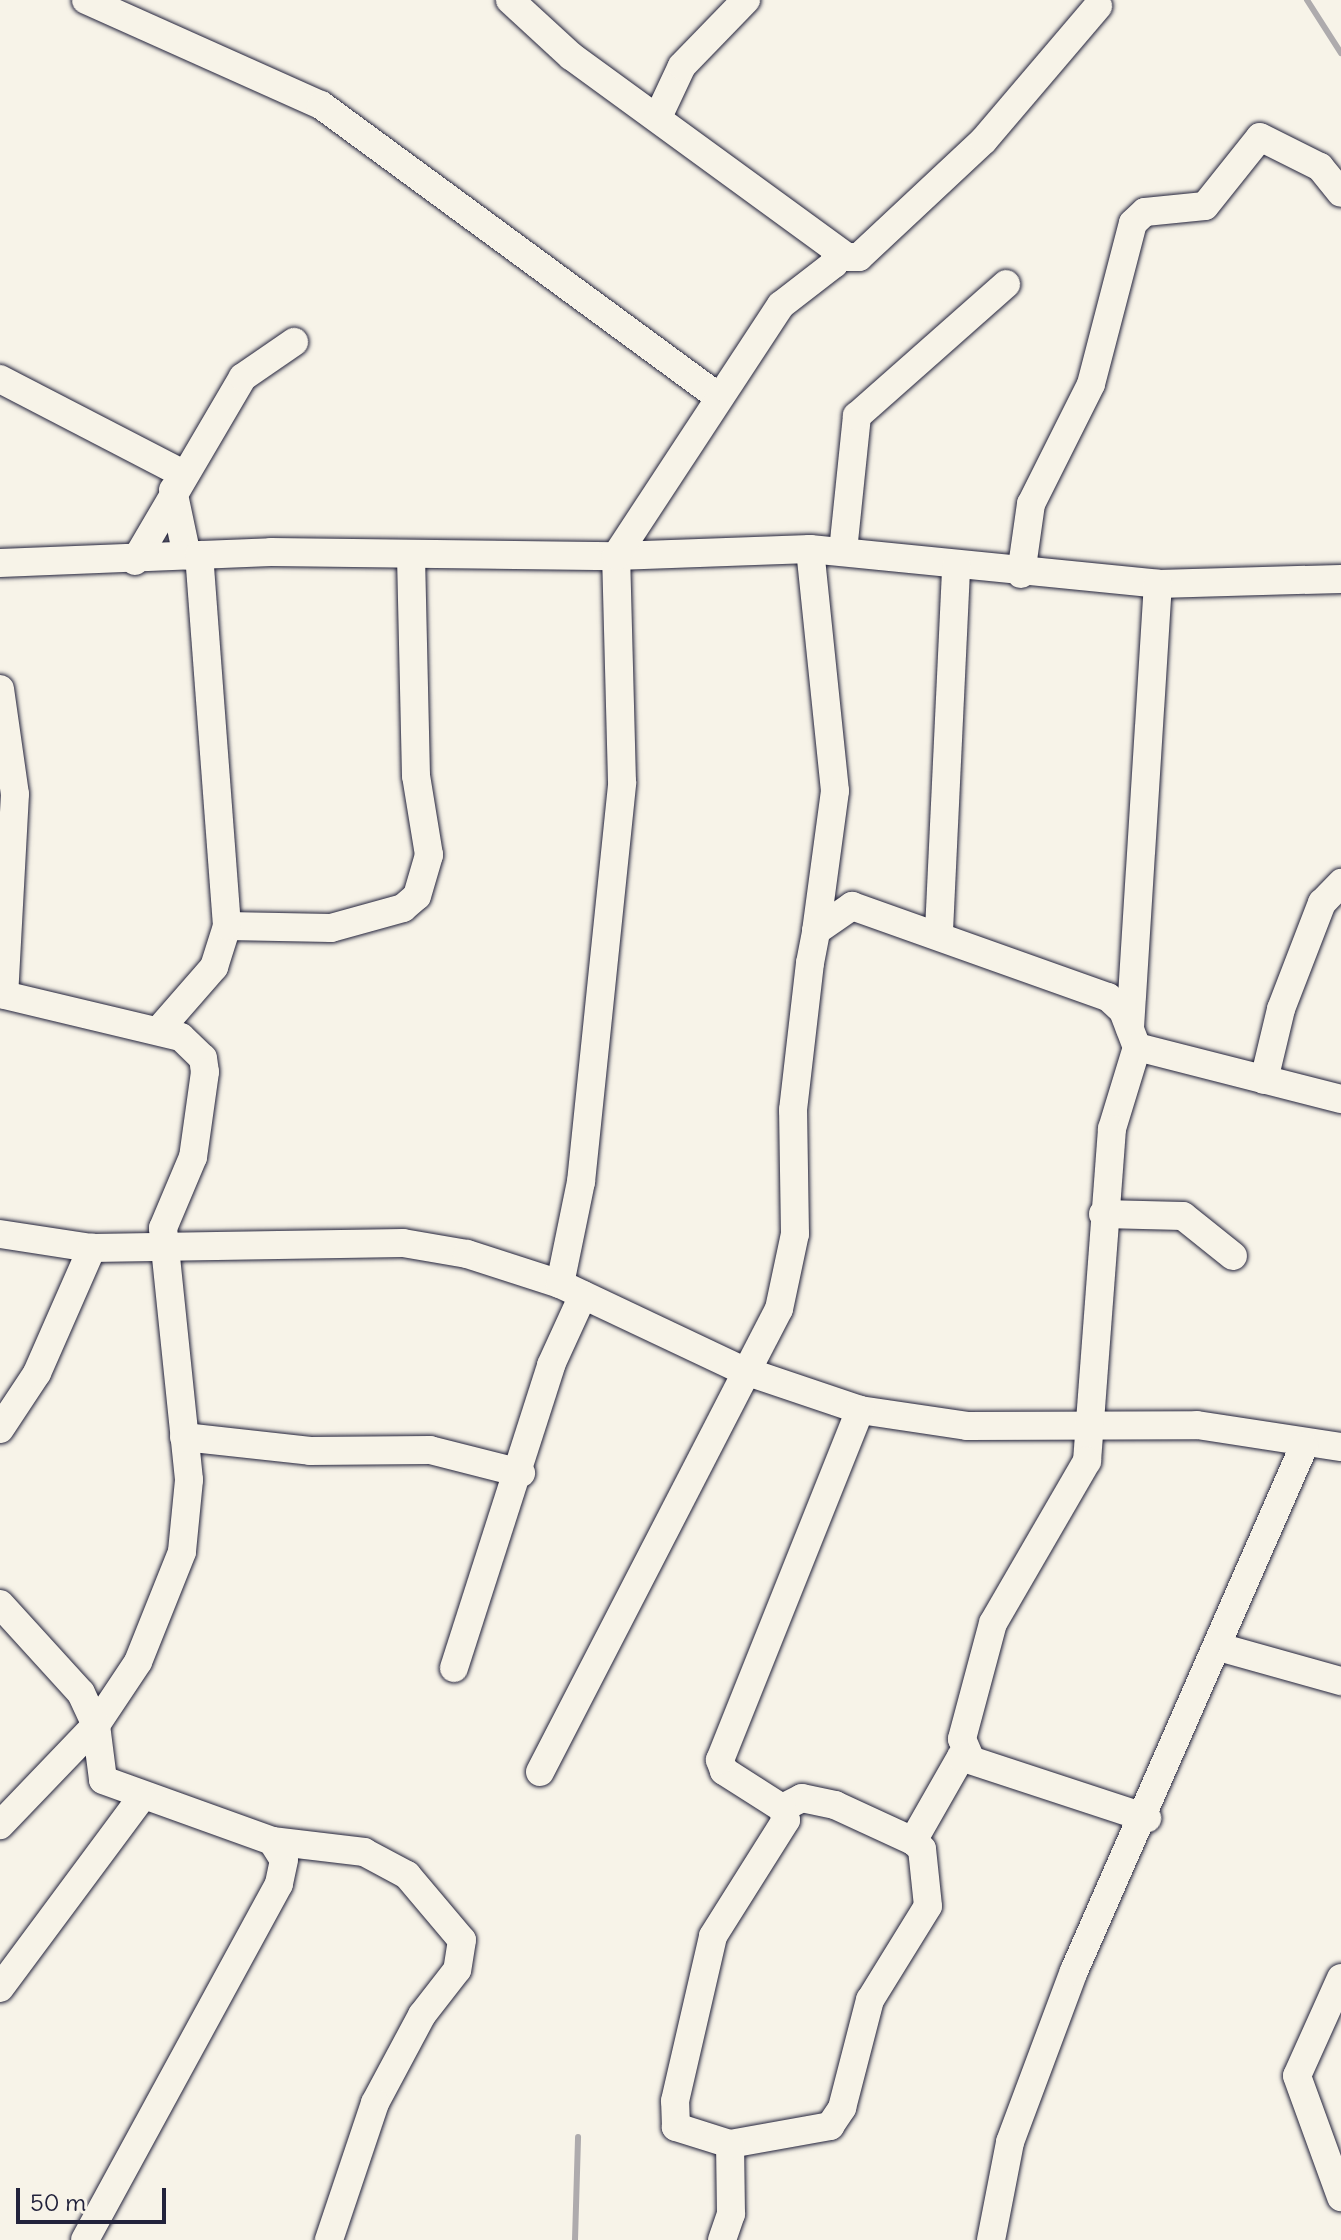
<!DOCTYPE html>
<style>
body{margin:0}
#map{position:relative;width:1341px;height:2240px;overflow:hidden;background:#f7f3e8;font-family:Delius,sans-serif}
div>[style]{position:absolute}
.stream>*{height:6px;margin:-3px;padding:0 3px;transform-origin:3px;border-radius:3px;background:#aeabad}
.roads{filter:drop-shadow(0 0 2px #22223b) drop-shadow(0 0 2px #22223b)}
.minor>*{height:28px;margin:-14px;padding:0 14px;transform-origin:14px;border-radius:14px;background:#f7f3e8}
span{translate:-50% -50%;white-space:nowrap;text-align:center;line-height:1.15;-webkit-text-stroke:8px #f7f3e8;paint-order:stroke}
.scale{position:absolute;left:16px;top:2188px;width:150px;height:36px;box-sizing:border-box;border:4px solid #22223b;border-top:0;padding-left:10px;font-size:24px;line-height:28px;white-space:nowrap;color:#22223b;-webkit-text-stroke:6px #f7f3e8;paint-order:stroke}
</style>
<div id="map">
<div class="stream">
<i style="left:1307px;top:0;width:63px;rotate:57.3deg"></i>
<i style="left:575px;top:2240px;width:103px;rotate:-88.3deg"></i>
</div>
<div class="roads">
<div class="minor">
<i style="left:86px;top:0;width:257px;rotate:24.1deg"></i>
<i style="left:321px;top:105px;width:490px;rotate:36.3deg"></i>
<i style="left:510px;top:0;width:83px;rotate:42.6deg"></i>
<i style="left:571px;top:56px;width:341px;rotate:36.1deg"></i>
<i style="left:847px;top:257px;width:12px"></i>
<i style="left:859px;top:257px;width:171px;rotate:-43.1deg"></i>
<i style="left:984px;top:140px;width:176px;rotate:-49.6deg"></i>
<i style="left:658px;top:117px;width:56px;rotate:-64.8deg"></i>
<i style="left:682px;top:66px;width:92px;rotate:-45.9deg"></i>
<i style="left:0;top:379px;width:206px;rotate:27.4deg"></i>
<i style="left:173px;top:490px;width:67px;rotate:78deg"></i>
<i style="left:810px;top:549px;width:243px;rotate:84.1deg"></i>
<i style="left:835px;top:791px;width:141px;rotate:97.7deg"></i>
<i style="left:843px;top:551px;width:136px;rotate:-84.1deg"></i>
<i style="left:857px;top:416px;width:199px;rotate:-41.5deg"></i>
<i style="left:135px;top:561px;width:213px;rotate:-59.6deg"></i>
<i style="left:243px;top:377px;width:62px;rotate:-34.5deg"></i>
<i style="left:0;top:563px;width:271px;rotate:-2.3deg"></i>
<i style="left:271px;top:552px;width:345px;rotate:0.7deg"></i>
<i style="left:616px;top:556px;width:194px;rotate:-2.1deg"></i>
<i style="left:810px;top:549px;width:350px;rotate:5.7deg"></i>
<i style="left:1158px;top:584px;width:183px;rotate:-1.6deg"></i>
<i style="left:1021px;top:574px;width:71px;rotate:-81.9deg"></i>
<i style="left:1031px;top:504px;width:134px;rotate:-63.4deg"></i>
<i style="left:1091px;top:384px;width:166px;rotate:-75.4deg"></i>
<i style="left:1133px;top:223px;width:16px;rotate:-43deg"></i>
<i style="left:1145px;top:212px;width:60px;rotate:-5.7deg"></i>
<i style="left:1205px;top:206px;width:88px;rotate:-51.4deg"></i>
<i style="left:1260px;top:137px;width:67px;rotate:26.6deg"></i>
<i style="left:1320px;top:167px;width:33px;rotate:51deg"></i>
<i style="left:0;top:689px;width:106px;rotate:81.9deg"></i>
<i style="left:15px;top:794px;width:201px;rotate:93.1deg"></i>
<i style="left:227px;top:926px;width:104px;rotate:1.1deg"></i>
<i style="left:331px;top:928px;width:75px;rotate:-15.5deg"></i>
<i style="left:403px;top:908px;width:18px;rotate:-41deg"></i>
<i style="left:417px;top:896px;width:43px;rotate:-73.7deg"></i>
<i style="left:429px;top:855px;width:80px;rotate:-99.3deg"></i>
<i style="left:416px;top:776px;width:221px;rotate:-91.3deg"></i>
<i style="left:939px;top:931px;width:367px;rotate:-87.3deg"></i>
<i style="left:0;top:994px;width:186px;rotate:13.4deg"></i>
<i style="left:181px;top:1037px;width:30px;rotate:44deg"></i>
<i style="left:203px;top:1058px;width:14px;rotate:82deg"></i>
<i style="left:205px;top:1072px;width:86px;rotate:98deg"></i>
<i style="left:193px;top:1157px;width:77px;rotate:112.9deg"></i>
<i style="left:163px;top:1228px;width:253px;rotate:84.1deg"></i>
<i style="left:189px;top:1480px;width:72px;rotate:95.6deg"></i>
<i style="left:182px;top:1552px;width:118px;rotate:111.8deg"></i>
<i style="left:138px;top:1662px;width:76px;rotate:123.7deg"></i>
<i style="left:96px;top:1725px;width:139px;rotate:133.8deg"></i>
<i style="left:1130px;top:1028px;width:445px;rotate:-86.4deg"></i>
<i style="left:159px;top:1030px;width:84px;rotate:-48.9deg"></i>
<i style="left:214px;top:967px;width:43px;rotate:-72.4deg"></i>
<i style="left:227px;top:926px;width:372px;rotate:-94.3deg"></i>
<i style="left:1137px;top:1047px;width:211px;rotate:14.3deg"></i>
<i style="left:1264px;top:1080px;width:73px;rotate:-76.5deg"></i>
<i style="left:1281px;top:1009px;width:114px;rotate:-68.9deg"></i>
<i style="left:1322px;top:903px;width:28px;rotate:-46deg"></i>
<i style="left:1103px;top:1214px;width:80px;rotate:1.4deg"></i>
<i style="left:1183px;top:1216px;width:64px;rotate:38.7deg"></i>
<i style="left:0;top:1234px;width:93px;rotate:8.7deg"></i>
<i style="left:92px;top:1248px;width:311px;rotate:-0.9deg"></i>
<i style="left:403px;top:1243px;width:65px;rotate:9.8deg"></i>
<i style="left:467px;top:1254px;width:98px;rotate:17.9deg"></i>
<i style="left:560px;top:1284px;width:201px;rotate:25.3deg"></i>
<i style="left:742px;top:1370px;width:125px;rotate:18.7deg"></i>
<i style="left:860px;top:1410px;width:108px;rotate:8.5deg"></i>
<i style="left:967px;top:1426px;width:230px;rotate:-0.2deg"></i>
<i style="left:1197px;top:1425px;width:146px;rotate:8.7deg"></i>
<i style="left:560px;top:1284px;width:104px;rotate:-78.4deg"></i>
<i style="left:581px;top:1182px;width:402px;rotate:-84.1deg"></i>
<i style="left:622px;top:782px;width:226px;rotate:-91.5deg"></i>
<i style="left:616px;top:556px;width:300px;rotate:-56.7deg"></i>
<i style="left:781px;top:305px;width:67px;rotate:-37.7deg"></i>
<i style="left:834px;top:264px;width:11px;rotate:-80deg"></i>
<i style="left:0;top:1429px;width:67px;rotate:-56.5deg"></i>
<i style="left:37px;top:1373px;width:137px;rotate:-66.3deg"></i>
<i style="left:184px;top:1437px;width:127px;rotate:6.3deg"></i>
<i style="left:310px;top:1451px;width:120px;rotate:-0.5deg"></i>
<i style="left:430px;top:1450px;width:94px;rotate:14.2deg"></i>
<i style="left:0;top:1604px;width:120px;rotate:47.7deg"></i>
<i style="left:81px;top:1693px;width:35px;rotate:65deg"></i>
<i style="left:96px;top:1725px;width:55px;rotate:82.7deg"></i>
<i style="left:103px;top:1780px;width:180px;rotate:19.8deg"></i>
<i style="left:272px;top:1841px;width:22px;rotate:58deg"></i>
<i style="left:284px;top:1860px;width:25px;rotate:102deg"></i>
<i style="left:279px;top:1884px;width:405px;rotate:118.6deg"></i>
<i style="left:1219px;top:1647px;width:127px;rotate:15.6deg"></i>
<i style="left:454px;top:1668px;width:318px;rotate:-72.2deg"></i>
<i style="left:551px;top:1365px;width:77px;rotate:-65.4deg"></i>
<i style="left:540px;top:1772px;width:521px;rotate:-62.7deg"></i>
<i style="left:779px;top:1309px;width:77px;rotate:-78deg"></i>
<i style="left:795px;top:1234px;width:124px;rotate:-90.9deg"></i>
<i style="left:793px;top:1110px;width:148px;rotate:-83.4deg"></i>
<i style="left:810px;top:963px;width:33px;rotate:-79deg"></i>
<i style="left:816px;top:931px;width:44px;rotate:-34.8deg"></i>
<i style="left:852px;top:906px;width:272px;rotate:19.6deg"></i>
<i style="left:1108px;top:997px;width:21px;rotate:43deg"></i>
<i style="left:1123px;top:1011px;width:39px;rotate:69deg"></i>
<i style="left:1137px;top:1047px;width:86px;rotate:107deg"></i>
<i style="left:1112px;top:1129px;width:333px;rotate:94.3deg"></i>
<i style="left:1087px;top:1461px;width:187px;rotate:120.1deg"></i>
<i style="left:993px;top:1623px;width:120px;rotate:105deg"></i>
<i style="left:962px;top:1739px;width:21px;rotate:67deg"></i>
<i style="left:272px;top:1841px;width:93px;rotate:6.8deg"></i>
<i style="left:364px;top:1852px;width:49px;rotate:28.1deg"></i>
<i style="left:407px;top:1875px;width:85px;rotate:49.8deg"></i>
<i style="left:462px;top:1940px;width:30px;rotate:99deg"></i>
<i style="left:457px;top:1970px;width:57px;rotate:127.9deg"></i>
<i style="left:422px;top:2015px;width:100px;rotate:118.1deg"></i>
<i style="left:375px;top:2103px;width:145px;rotate:108.6deg"></i>
<i style="left:913px;top:1841px;width:97px;rotate:-60.3deg"></i>
<i style="left:961px;top:1757px;width:196px;rotate:18.2deg"></i>
<i style="left:1341px;top:1978px;width:107px;rotate:114.2deg"></i>
<i style="left:1297px;top:2076px;width:129px;rotate:70deg"></i>
<i style="left:0;top:1988px;width:238px;rotate:-53.4deg"></i>
<i style="left:730px;top:2144px;width:102px;rotate:-10.2deg"></i>
<i style="left:830px;top:2126px;width:22px;rotate:-56deg"></i>
<i style="left:842px;top:2108px;width:112px;rotate:-75.5deg"></i>
<i style="left:870px;top:2000px;width:110px;rotate:-58.3deg"></i>
<i style="left:928px;top:1906px;width:57px;rotate:-96deg"></i>
<i style="left:922px;top:1849px;width:12px;rotate:-138deg"></i>
<i style="left:913px;top:1841px;width:86px;rotate:-155.2deg"></i>
<i style="left:835px;top:1805px;width:34px;rotate:-168deg"></i>
<i style="left:802px;top:1798px;width:22px;rotate:153deg"></i>
<i style="left:722px;top:2240px;width:28px;rotate:-71deg"></i>
<i style="left:731px;top:2214px;width:70px;rotate:-90.8deg"></i>
<i style="left:730px;top:2144px;width:57px;rotate:-162.5deg"></i>
<i style="left:676px;top:2127px;width:26px;rotate:-92deg"></i>
<i style="left:675px;top:2101px;width:169px;rotate:-77deg"></i>
<i style="left:713px;top:1936px;width:137px;rotate:-57.8deg"></i>
<i style="left:786px;top:1820px;width:13px;rotate:-108deg"></i>
<i style="left:782px;top:1808px;width:69px;rotate:-147.5deg"></i>
<i style="left:724px;top:1771px;width:12px;rotate:-110deg"></i>
<i style="left:720px;top:1760px;width:377px;rotate:-68.2deg"></i>
<i style="left:991px;top:2240px;width:100px;rotate:-79deg"></i>
<i style="left:1010px;top:2142px;width:183px;rotate:-69.5deg"></i>
<i style="left:1074px;top:1971px;width:573px;rotate:-66.34deg"></i>
</div>
</div>
<div class="scale">50 m</div>
</div>
